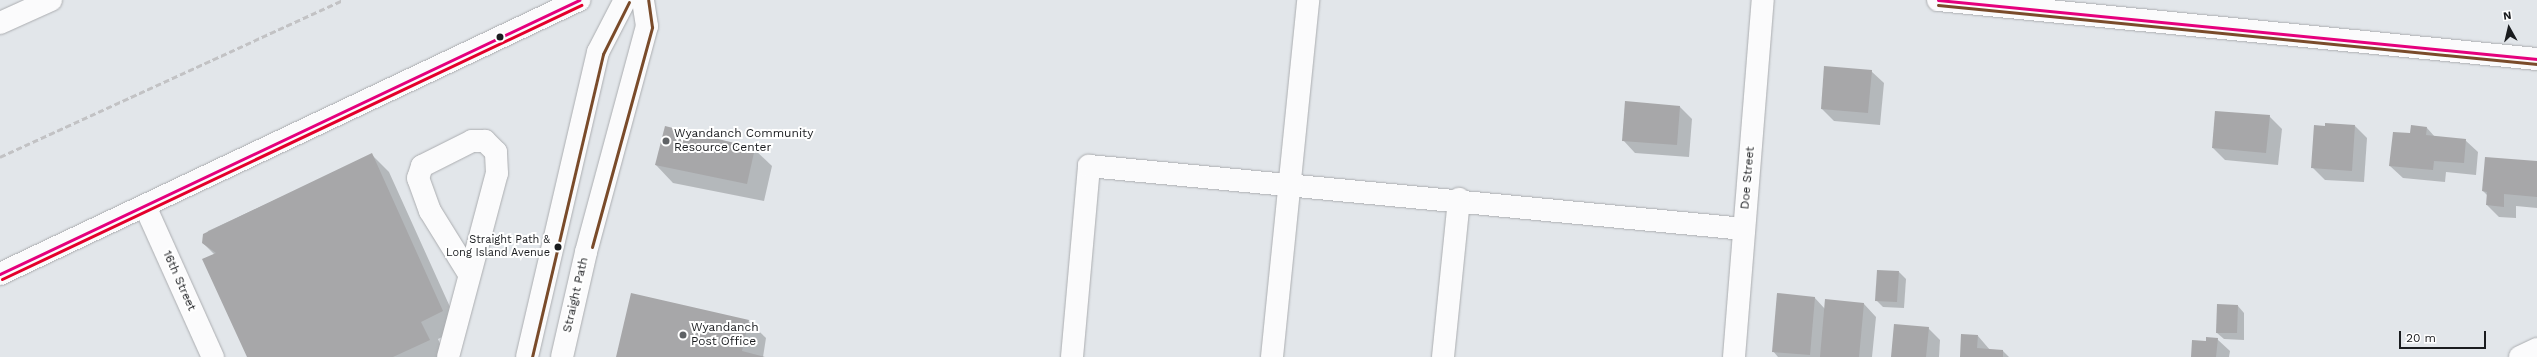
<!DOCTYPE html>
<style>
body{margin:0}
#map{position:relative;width:2537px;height:357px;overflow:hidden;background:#e2e6ea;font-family:"Work Sans",sans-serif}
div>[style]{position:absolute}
.shadow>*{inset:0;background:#0003}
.building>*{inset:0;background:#a7a7a9}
.roads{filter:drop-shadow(0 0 1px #abadb0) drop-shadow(0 0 1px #abadb0)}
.minor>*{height:22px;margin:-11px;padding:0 11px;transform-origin:11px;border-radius:11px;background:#fbfbfc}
.major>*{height:22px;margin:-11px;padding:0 11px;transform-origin:11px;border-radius:11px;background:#fbfbfc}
.rail>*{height:3px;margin-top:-1.5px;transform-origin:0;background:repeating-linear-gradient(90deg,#c2c2c4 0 6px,transparent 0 9px)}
.bus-1>*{height:3px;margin:-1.5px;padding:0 1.5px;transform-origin:1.5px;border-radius:1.5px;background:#e5007d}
.bus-2>*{height:3px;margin:-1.5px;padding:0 1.5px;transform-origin:1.5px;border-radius:1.5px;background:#7a4b2a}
.bus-3>*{height:3px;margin:-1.5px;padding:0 1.5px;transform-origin:1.5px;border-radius:1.5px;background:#e4002b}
.dots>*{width:11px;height:11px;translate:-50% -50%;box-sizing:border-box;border:2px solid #fff;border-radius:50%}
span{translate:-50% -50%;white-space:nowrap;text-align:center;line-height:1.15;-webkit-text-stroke:4px #fff;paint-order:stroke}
.bus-label{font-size:11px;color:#1a1c1f}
.right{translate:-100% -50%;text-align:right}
.poi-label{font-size:12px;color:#1a1c1f}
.left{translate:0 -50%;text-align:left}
.street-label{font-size:12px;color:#1a1c1f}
.north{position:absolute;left:2489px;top:8px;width:40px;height:40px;-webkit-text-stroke:3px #fff;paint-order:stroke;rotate:352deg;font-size:11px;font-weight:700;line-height:16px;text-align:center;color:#1a1c1f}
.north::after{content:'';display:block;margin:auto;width:14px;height:18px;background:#1a1c1f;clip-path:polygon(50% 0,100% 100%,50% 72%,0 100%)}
.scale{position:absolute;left:2399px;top:331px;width:87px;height:18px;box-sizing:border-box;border:2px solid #1a1c1f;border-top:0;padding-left:5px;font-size:12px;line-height:14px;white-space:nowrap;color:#1a1c1f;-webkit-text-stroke:3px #fff;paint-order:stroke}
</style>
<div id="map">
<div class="shadow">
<i style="clip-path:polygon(1871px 71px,1884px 83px,1880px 125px,1834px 121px,1822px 109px)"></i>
<i style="clip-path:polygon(1680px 107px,1692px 119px,1689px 157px,1635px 153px,1623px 140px)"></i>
<i style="clip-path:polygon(2269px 116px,2282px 129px,2278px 165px,2225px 160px,2213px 148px)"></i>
<i style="clip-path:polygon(2355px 126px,2367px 138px,2364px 182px,2325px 180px,2312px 167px)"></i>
<i style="clip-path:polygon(2427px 128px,2435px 137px,2465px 140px,2478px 152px,2476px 175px,2446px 172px,2445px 182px,2403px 178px,2390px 166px,2411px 134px)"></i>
<i style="clip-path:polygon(754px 149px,772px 166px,764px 201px,673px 183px,656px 165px)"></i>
<i style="clip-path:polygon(372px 155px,389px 172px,460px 329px,438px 339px,446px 357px,248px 357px,215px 255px,203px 243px,208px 231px)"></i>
<i style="clip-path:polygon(2537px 162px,2537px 208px,2516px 206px,2516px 218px,2499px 217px,2487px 205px,2487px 195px,2483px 191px)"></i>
<i style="clip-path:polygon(1899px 272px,1906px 279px,1904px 308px,1883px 307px,1876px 300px)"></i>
<i style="clip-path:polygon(1814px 297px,1825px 309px,1864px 304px,1876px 317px,1872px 357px,1778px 357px,1773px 351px)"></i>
<i style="clip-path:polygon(2238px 306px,2244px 313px,2244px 340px,2224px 339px,2217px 333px)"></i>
<i style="clip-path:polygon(748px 321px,766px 338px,763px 357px,617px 357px)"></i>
<i style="clip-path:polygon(1928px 328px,1940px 340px,1939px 357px,1892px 357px)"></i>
<i style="clip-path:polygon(1978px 336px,1990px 350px,2003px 351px,2009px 357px,1961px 357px)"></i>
<i style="clip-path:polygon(2217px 339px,2230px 351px,2229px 357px,2192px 357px,2207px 342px)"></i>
</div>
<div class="building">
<i style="clip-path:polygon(1824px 66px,1872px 70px,1868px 113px,1821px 109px)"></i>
<i style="clip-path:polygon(1625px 101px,1680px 106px,1677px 145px,1622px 141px)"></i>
<i style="clip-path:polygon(2215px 111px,2270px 115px,2266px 153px,2212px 148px)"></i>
<i style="clip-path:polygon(2325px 123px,2355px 125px,2352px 171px,2311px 168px,2314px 125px,2325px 126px)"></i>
<i style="clip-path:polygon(2411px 125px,2427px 127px,2426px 135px,2466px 139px,2464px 163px,2434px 161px,2433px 170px,2389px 166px,2393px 132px,2410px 133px)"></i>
<i style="clip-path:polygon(665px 126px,755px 148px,747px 184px,655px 165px)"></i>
<i style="clip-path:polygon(372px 153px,443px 311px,421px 322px,430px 340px,393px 357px,247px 357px,202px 259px,216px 253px,202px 243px,203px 234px)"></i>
<i style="clip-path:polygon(2485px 157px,2537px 161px,2537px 197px,2504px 194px,2504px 207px,2486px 205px,2487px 192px,2482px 191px)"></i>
<i style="clip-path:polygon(1877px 270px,1899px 271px,1897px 302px,1875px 301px)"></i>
<i style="clip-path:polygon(631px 293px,749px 320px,742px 351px,765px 357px,616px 357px)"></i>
<i style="clip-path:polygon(1777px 293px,1815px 297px,1810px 355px,1772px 352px)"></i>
<i style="clip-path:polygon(1825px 299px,1864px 303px,1859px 357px,1820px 357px)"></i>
<i style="clip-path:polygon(2217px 304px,2238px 305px,2237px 333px,2216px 333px)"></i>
<i style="clip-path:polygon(1894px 324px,1929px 327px,1926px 357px,1891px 357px)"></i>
<i style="clip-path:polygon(1961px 334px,1978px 335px,1977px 348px,2003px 350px,2003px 357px,1960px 357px)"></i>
<i style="clip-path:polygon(2206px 337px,2218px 338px,2216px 357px,2191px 357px,2192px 340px,2206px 341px)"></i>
</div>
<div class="roads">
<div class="minor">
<i style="left:1938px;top:0;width:602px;rotate:5.63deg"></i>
<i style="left:0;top:23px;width:56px;rotate:-24.3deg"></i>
<i style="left:145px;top:206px;width:166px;rotate:65.8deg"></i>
<i style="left:0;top:274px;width:641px;rotate:-25.32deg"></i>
<i style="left:448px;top:357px;width:190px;rotate:-75.1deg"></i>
<i style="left:497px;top:173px;width:21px;rotate:-93deg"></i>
<i style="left:496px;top:152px;width:16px;rotate:-135deg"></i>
<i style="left:485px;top:141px;width:13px;rotate:180deg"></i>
<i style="left:472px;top:141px;width:56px;rotate:153.4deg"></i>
<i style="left:422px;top:166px;width:13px;rotate:108deg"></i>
<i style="left:418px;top:178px;width:35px;rotate:70deg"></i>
<i style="left:430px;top:211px;width:74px;rotate:58.2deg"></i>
<i style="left:1072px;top:357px;width:192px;rotate:-84.9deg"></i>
<i style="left:1089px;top:166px;width:658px;rotate:5.49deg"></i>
<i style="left:1272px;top:357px;width:359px;rotate:-84.2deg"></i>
<i style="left:1443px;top:357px;width:159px;rotate:-84.2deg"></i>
<i style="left:1734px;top:357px;width:358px;rotate:-85.4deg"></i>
<i style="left:2520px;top:357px;width:19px;rotate:-25deg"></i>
</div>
<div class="major">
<i style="left:527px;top:357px;width:313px;rotate:-76.9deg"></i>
<i style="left:598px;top:52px;width:59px;rotate:-62.6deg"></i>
<i style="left:562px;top:357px;width:108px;rotate:-77.1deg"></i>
<i style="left:586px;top:252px;width:234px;rotate:-74.9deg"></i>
<i style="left:647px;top:26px;width:26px;rotate:-99deg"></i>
</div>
</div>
<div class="rail">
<i style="left:0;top:157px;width:377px;rotate:-24.6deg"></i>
</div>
<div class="bus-1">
<i style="left:1938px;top:0;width:602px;rotate:5.63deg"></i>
<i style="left:0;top:274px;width:641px;rotate:-25.32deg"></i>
</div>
<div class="bus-2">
<i style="left:1938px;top:5px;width:602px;rotate:5.63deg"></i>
<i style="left:592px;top:247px;width:228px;rotate:-74.7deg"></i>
<i style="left:652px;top:27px;width:27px;rotate:-98deg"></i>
<i style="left:532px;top:357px;width:311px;rotate:-76.8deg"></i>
<i style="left:603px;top:54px;width:58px;rotate:-63.4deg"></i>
</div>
<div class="bus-3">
<i style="left:2px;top:279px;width:641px;rotate:-25.32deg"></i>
</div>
<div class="dots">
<i style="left:500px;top:37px;background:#1a1c1f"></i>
<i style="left:666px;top:141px;background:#606366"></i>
<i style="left:558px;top:247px;background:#1a1c1f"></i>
<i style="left:683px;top:335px;background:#606366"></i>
</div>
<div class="bus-label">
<span class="right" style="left:550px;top:247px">Straight Path &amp;<br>Long Island Avenue</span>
</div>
<div class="poi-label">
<span class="left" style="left:674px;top:141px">Wyandanch Community<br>Resource Center</span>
<span class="left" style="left:691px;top:335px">Wyandanch<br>Post Office</span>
</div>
<div class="street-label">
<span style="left:1748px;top:178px;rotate:-85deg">Doe Street</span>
<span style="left:179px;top:281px;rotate:66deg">16th Street</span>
<span style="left:576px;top:295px;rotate:-77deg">Straight Path</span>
</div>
<div class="north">N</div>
<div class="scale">20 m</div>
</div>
